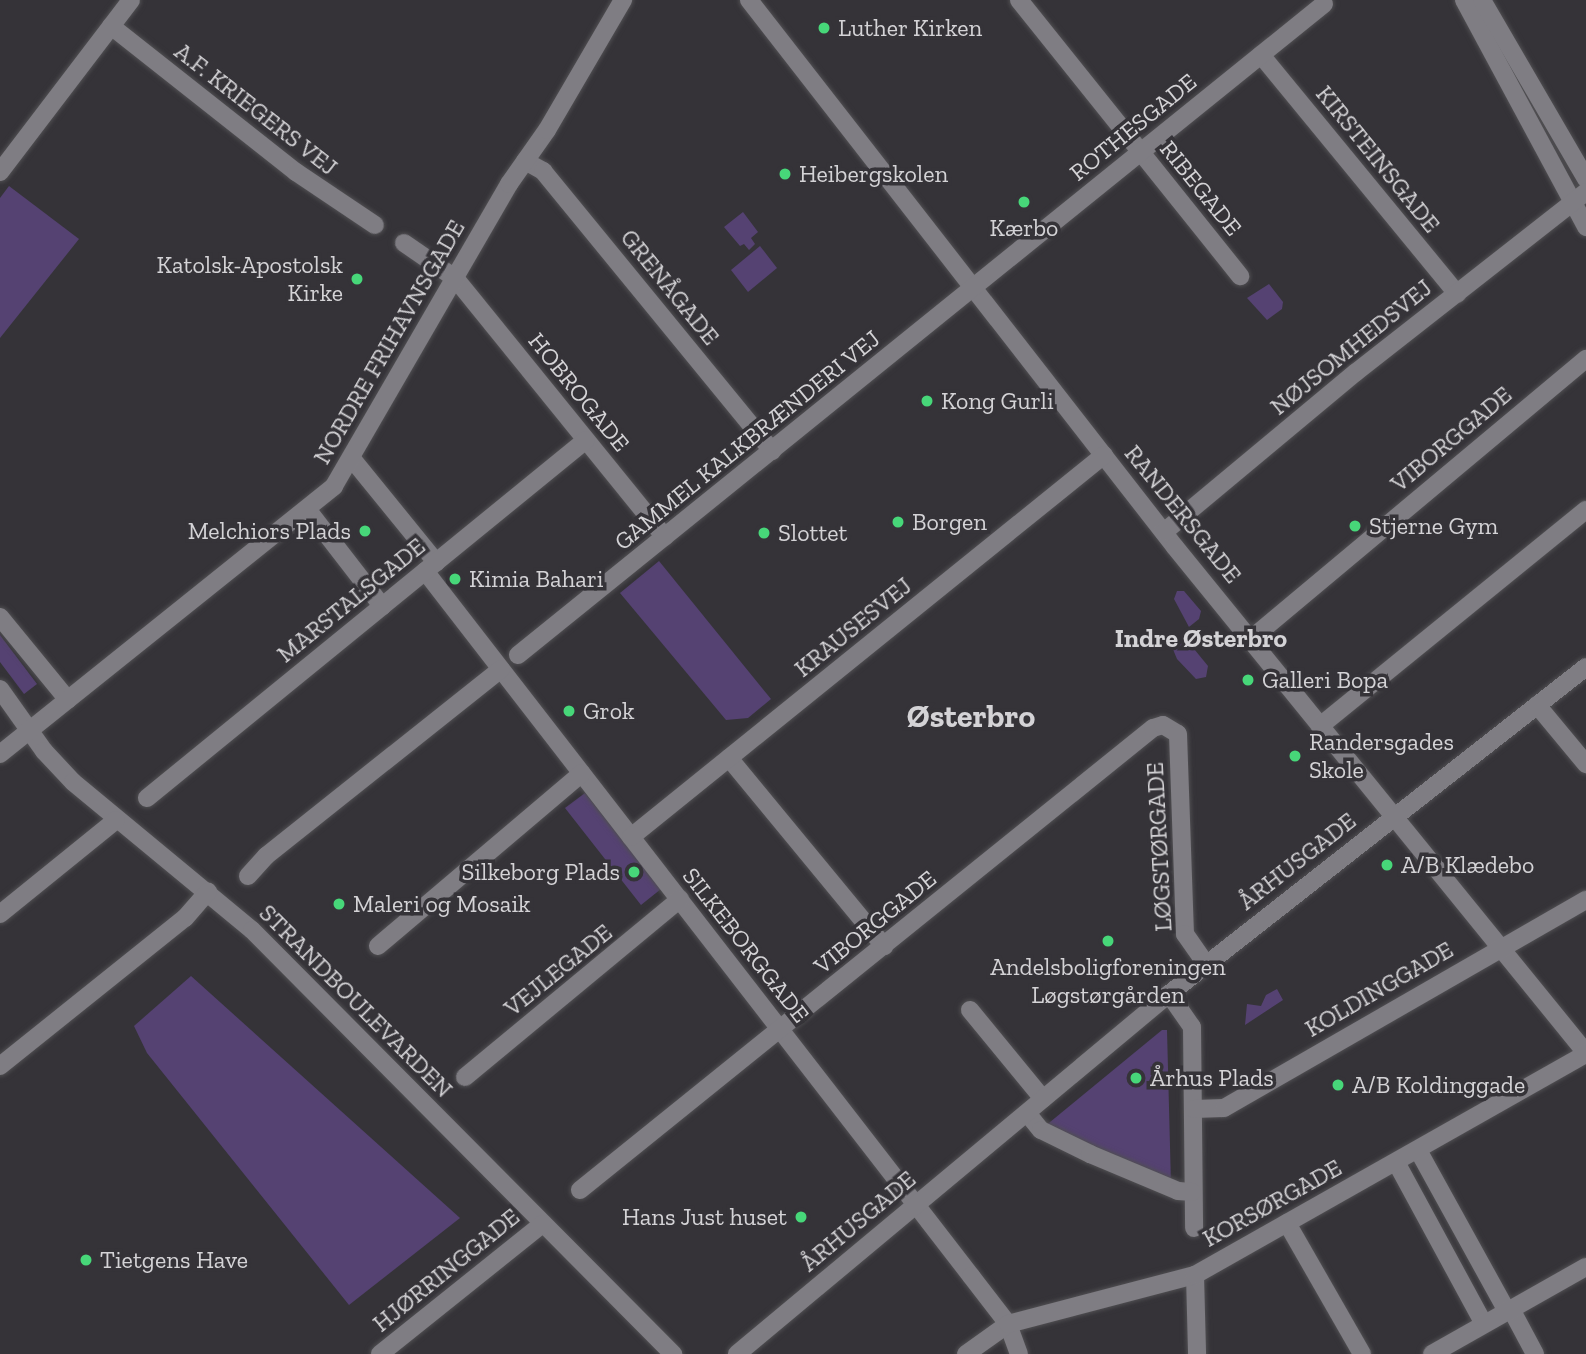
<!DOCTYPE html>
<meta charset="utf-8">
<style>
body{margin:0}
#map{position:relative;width:1586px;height:1354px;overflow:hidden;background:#353338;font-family:"Zilla Slab",serif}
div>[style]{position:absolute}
.green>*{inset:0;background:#554272}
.roads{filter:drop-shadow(0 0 2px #504f52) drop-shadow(0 0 2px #504f52)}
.minor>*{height:18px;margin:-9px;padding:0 9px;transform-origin:9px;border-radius:9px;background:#7f7d83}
.dots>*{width:19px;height:19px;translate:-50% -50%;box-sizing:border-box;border:4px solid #353338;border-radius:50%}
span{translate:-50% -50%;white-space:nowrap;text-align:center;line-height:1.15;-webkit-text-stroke:7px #353338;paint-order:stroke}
.poi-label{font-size:24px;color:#d4d3d6}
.left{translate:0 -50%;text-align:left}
.right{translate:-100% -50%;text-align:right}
.street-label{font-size:24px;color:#d4d3d6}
.neighbourhood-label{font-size:26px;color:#d4d3d6;font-weight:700}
.district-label{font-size:32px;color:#d4d3d6;font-weight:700}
</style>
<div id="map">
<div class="green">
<i style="clip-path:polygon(9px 186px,79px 239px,0 338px,0 198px)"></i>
<i style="clip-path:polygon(743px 212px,758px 232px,751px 238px,755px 244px,749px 250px,744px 244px,740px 246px,724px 227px)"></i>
<i style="clip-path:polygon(760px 246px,777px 268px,748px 292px,731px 270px)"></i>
<i style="clip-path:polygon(1269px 284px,1283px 302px,1282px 309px,1267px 320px,1247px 298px)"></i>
<i style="clip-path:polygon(659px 561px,771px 699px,748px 718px,726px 720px,620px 593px)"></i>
<i style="clip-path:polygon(1177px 591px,1184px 591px,1201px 611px,1199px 619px,1189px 627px,1174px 599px)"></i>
<i style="clip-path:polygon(0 635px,37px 684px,24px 694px,0 662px)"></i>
<i style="clip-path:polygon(1180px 640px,1190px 644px,1208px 666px,1206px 677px,1196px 679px,1177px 659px,1172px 647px)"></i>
<i style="clip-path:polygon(585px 793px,661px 889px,641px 905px,565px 808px)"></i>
<i style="clip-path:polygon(191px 976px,460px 1218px,349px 1305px,147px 1053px,134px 1026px)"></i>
<i style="clip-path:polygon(1277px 989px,1283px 1000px,1245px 1025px,1247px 1004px,1261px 1006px,1266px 995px)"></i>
<i style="clip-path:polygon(1162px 1030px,1167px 1030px,1171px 1185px,1044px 1127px)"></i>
</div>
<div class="roads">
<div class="minor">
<i style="left:749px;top:0;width:693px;rotate:52.09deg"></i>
<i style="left:1175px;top:547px;width:652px;rotate:50.91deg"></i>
<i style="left:1019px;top:0;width:354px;rotate:51.3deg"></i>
<i style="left:1464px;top:0;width:258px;rotate:61.7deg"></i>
<i style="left:1482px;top:0;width:207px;rotate:59.8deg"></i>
<i style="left:111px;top:26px;width:236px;rotate:38.3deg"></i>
<i style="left:296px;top:172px;width:95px;rotate:33.9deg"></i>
<i style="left:1261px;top:55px;width:309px;rotate:50.6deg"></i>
<i style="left:525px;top:161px;width:21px;rotate:29deg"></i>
<i style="left:543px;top:171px;width:362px;rotate:50.7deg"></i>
<i style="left:0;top:172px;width:216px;rotate:-52.7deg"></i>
<i style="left:404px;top:243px;width:62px;rotate:34.5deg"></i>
<i style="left:455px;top:278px;width:333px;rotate:51deg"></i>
<i style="left:353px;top:460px;width:132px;rotate:50.9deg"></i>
<i style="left:307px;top:509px;width:123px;rotate:52.3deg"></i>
<i style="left:1164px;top:532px;width:249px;rotate:-39.8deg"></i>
<i style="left:1355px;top:373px;width:293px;rotate:-38.1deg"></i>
<i style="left:425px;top:571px;width:892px;rotate:52.24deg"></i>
<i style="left:971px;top:1276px;width:61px;rotate:52.4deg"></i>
<i style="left:1008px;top:1324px;width:32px;rotate:70deg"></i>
<i style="left:0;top:617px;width:107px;rotate:50.7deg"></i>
<i style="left:1251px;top:639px;width:437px;rotate:-39.9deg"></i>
<i style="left:518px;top:655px;width:1036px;rotate:-38.93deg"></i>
<i style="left:0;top:689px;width:76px;rotate:54.6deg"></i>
<i style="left:44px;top:751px;width:42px;rotate:46.9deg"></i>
<i style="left:73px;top:782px;width:232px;rotate:39.6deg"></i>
<i style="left:252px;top:930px;width:598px;rotate:45.2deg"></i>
<i style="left:1537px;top:705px;width:77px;rotate:50.3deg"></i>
<i style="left:1320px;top:726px;width:343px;rotate:-39.1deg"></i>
<i style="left:0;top:754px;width:428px;rotate:-38.7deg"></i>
<i style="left:334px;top:486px;width:349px;rotate:-59.9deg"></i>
<i style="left:509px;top:184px;width:66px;rotate:-54.9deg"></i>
<i style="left:547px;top:130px;width:151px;rotate:-59.7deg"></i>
<i style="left:729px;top:758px;width:244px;rotate:50.5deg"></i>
<i style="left:147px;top:798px;width:566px;rotate:-39.2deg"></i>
<i style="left:631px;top:837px;width:608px;rotate:-38.92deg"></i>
<i style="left:248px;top:876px;width:27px;rotate:-48deg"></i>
<i style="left:266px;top:856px;width:300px;rotate:-38.5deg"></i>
<i style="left:0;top:914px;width:149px;rotate:-39deg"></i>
<i style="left:378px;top:946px;width:267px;rotate:-40.3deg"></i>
<i style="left:1169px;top:994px;width:40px;rotate:55.1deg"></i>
<i style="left:1192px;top:1027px;width:201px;rotate:89.4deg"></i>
<i style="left:970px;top:1010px;width:115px;rotate:50.6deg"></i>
<i style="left:0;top:1066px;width:237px;rotate:-38.7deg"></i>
<i style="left:185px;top:918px;width:35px;rotate:-49deg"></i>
<i style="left:465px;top:1077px;width:279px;rotate:-39.6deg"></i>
<i style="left:1194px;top:1109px;width:30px;rotate:-2deg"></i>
<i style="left:1224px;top:1108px;width:418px;rotate:-29.9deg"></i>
<i style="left:1027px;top:1113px;width:22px;rotate:51deg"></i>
<i style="left:1041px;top:1130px;width:55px;rotate:26.1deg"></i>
<i style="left:1090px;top:1154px;width:95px;rotate:22.8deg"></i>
<i style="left:1178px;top:1191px;width:14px;rotate:4deg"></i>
<i style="left:1418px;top:1150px;width:184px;rotate:61.1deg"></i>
<i style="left:1396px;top:1162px;width:184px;rotate:61.5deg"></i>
<i style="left:580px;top:1190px;width:736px;rotate:-38.88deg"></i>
<i style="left:1153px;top:728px;width:10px;rotate:-17deg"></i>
<i style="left:1163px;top:725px;width:17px;rotate:31deg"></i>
<i style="left:1178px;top:734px;width:200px;rotate:88deg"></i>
<i style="left:1185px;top:934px;width:37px;rotate:55deg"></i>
<i style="left:1287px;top:1223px;width:151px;rotate:60.2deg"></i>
<i style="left:1195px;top:1275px;width:79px;rotate:88.5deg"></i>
<i style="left:1511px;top:1309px;width:51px;rotate:61.9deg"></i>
<i style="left:380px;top:1354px;width:208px;rotate:-38.7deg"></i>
<i style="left:737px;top:1354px;width:562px;rotate:-39.81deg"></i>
<i style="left:1169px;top:994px;width:530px;rotate:-38.1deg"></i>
<i style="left:966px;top:1354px;width:52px;rotate:-35.5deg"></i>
<i style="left:1008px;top:1324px;width:193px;rotate:-14.7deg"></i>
<i style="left:1195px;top:1275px;width:449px;rotate:-29.5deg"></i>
<i style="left:1432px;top:1354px;width:177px;rotate:-29.5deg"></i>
</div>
</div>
<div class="dots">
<i style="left:824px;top:28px;background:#47d779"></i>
<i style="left:785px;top:174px;background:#47d779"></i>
<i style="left:1024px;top:202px;background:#47d779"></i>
<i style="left:357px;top:279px;background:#47d779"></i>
<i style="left:927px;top:401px;background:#47d779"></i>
<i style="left:898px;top:522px;background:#47d779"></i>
<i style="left:1355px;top:526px;background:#47d779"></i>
<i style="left:365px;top:531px;background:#47d779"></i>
<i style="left:764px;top:533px;background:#47d779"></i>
<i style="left:455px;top:579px;background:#47d779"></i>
<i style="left:1248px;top:680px;background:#47d779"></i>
<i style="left:569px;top:711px;background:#47d779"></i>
<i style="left:1295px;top:756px;background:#47d779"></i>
<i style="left:1387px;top:865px;background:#47d779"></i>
<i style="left:634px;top:872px;background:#47d779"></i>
<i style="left:339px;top:904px;background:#47d779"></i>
<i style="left:1108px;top:941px;background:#47d779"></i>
<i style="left:1136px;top:1078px;background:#47d779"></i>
<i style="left:1338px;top:1085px;background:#47d779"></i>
<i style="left:801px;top:1217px;background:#47d779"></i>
<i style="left:86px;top:1260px;background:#47d779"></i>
</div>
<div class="poi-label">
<span class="left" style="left:838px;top:28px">Luther Kirken</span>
<span class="left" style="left:799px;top:174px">Heibergskolen</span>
<span style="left:1024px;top:228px">Kærbo</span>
<span class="right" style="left:343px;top:279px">Katolsk-Apostolsk<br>Kirke</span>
<span class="left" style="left:941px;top:401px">Kong Gurli</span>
<span class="left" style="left:912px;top:522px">Borgen</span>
<span class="left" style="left:1369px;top:526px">Stjerne Gym</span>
<span class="right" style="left:351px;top:531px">Melchiors Plads</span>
<span class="left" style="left:778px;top:533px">Slottet</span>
<span class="left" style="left:469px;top:579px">Kimia Bahari</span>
<span class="left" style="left:1262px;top:680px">Galleri Bopa</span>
<span class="left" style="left:583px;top:711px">Grok</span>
<span class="left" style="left:1309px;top:756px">Randersgades<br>Skole</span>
<span class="left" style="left:1401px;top:865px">A/B Klædebo</span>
<span class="right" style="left:620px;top:872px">Silkeborg Plads</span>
<span class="left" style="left:353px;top:904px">Maleri og Mosaik</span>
<span style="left:1108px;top:981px">Andelsboligforeningen<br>Løgstørgården</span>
<span class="left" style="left:1150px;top:1078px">Århus Plads</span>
<span class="left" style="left:1352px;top:1085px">A/B Koldinggade</span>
<span class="right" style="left:787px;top:1217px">Hans Just huset</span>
<span class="left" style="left:100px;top:1260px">Tietgens Have</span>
</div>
<div class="street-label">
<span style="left:256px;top:109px;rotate:38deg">A.F. KRIEGERS VEJ</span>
<span style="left:1133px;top:127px;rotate:-39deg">ROTHESGADE</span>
<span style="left:1378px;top:159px;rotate:51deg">KIRSTEINSGADE</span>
<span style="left:1201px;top:188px;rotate:51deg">RIBEGADE</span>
<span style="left:670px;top:287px;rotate:51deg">GRENÅGADE</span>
<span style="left:389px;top:342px;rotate:-60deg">NORDRE FRIHAVNSGADE</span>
<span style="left:1351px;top:347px;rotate:-39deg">NØJSOMHEDSVEJ</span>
<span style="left:579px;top:392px;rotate:51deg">HOBROGADE</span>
<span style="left:1451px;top:439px;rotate:-40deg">VIBORGGADE</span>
<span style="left:747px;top:440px;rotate:-39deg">GAMMEL KALKBRÆNDERI VEJ</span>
<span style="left:1183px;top:514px;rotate:51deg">RANDERSGADE</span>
<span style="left:351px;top:600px;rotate:-39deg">MARSTALSGADE</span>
<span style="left:853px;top:627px;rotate:-39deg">KRAUSESVEJ</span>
<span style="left:1159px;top:847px;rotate:-93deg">LØGSTØRGADE</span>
<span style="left:1297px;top:861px;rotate:-38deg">ÅRHUSGADE</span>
<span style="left:875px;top:922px;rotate:-39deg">VIBORGGADE</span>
<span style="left:746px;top:945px;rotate:52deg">SILKEBORGGADE</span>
<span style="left:558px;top:970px;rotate:-39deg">VEJLEGADE</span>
<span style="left:1379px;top:989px;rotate:-30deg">KOLDINGGADE</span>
<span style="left:356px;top:1001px;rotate:45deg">STRANDBOULEVARDEN</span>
<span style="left:1272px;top:1203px;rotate:-29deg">KORSØRGADE</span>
<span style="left:858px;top:1221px;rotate:-40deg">ÅRHUSGADE</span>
<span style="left:446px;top:1270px;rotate:-39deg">HJØRRINGGADE</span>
</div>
<div class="neighbourhood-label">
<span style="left:1201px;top:639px">Indre Østerbro</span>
</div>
<div class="district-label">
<span style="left:971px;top:716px">Østerbro</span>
</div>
</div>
